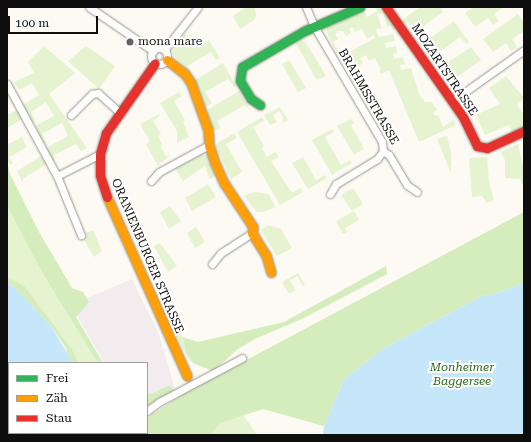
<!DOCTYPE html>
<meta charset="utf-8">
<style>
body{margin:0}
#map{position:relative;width:531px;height:442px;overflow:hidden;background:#fcfaf2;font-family:"Roboto Serif",serif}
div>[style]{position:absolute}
.industrial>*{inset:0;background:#f3ecef}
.green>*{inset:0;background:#e5f3d0}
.forest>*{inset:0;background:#d5ecbd}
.water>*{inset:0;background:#c5e7f9}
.roads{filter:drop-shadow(0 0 1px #959491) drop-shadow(0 0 1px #959491)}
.street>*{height:7px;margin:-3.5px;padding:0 3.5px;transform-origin:3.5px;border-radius:3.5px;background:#fffefd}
.street>.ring{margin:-3.5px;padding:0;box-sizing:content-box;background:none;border:7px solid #fffefd;border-radius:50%}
.fast>*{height:9px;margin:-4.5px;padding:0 4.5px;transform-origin:4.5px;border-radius:4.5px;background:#30b455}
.slow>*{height:9px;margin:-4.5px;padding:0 4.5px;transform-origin:4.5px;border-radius:4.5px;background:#ff9f0a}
.jam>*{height:9px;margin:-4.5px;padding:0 4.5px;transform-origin:4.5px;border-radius:4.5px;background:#e5322d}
.dots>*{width:11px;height:11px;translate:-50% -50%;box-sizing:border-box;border:2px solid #fff;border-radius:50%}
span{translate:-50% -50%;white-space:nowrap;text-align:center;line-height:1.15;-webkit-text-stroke:4px #fff;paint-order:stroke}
.poi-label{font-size:12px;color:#0e0e0e}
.left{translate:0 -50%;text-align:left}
.street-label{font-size:12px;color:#0e0e0e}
.park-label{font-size:12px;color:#296c18;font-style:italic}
.frame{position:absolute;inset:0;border:8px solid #0e0e0e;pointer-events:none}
.legend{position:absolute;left:8px;top:362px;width:140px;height:72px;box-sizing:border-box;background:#fff;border:1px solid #9f9f9f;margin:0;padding:5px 7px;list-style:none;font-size:12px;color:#0e0e0e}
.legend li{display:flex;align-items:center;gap:8px;height:20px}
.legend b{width:20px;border:1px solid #9f9f9f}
.scale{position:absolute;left:8px;top:16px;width:90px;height:18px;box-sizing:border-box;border:2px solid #0e0e0e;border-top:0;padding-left:5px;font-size:12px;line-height:14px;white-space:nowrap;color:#0e0e0e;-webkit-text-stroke:3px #fff;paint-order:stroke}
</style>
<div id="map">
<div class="industrial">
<i style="clip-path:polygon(132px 279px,159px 334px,176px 393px,147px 408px,147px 363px,104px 363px,71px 305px)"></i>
</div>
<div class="green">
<i style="clip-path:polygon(246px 7px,255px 7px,256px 16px,254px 20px,240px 29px,233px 16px)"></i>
<i style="clip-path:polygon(375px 7px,381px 7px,396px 29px,392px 30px,391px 26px,387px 27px,383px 13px,377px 14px,382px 28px,376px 29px,377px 34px,380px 37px,393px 34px,395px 41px,385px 43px,386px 48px,396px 46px,397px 53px,393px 54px,394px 59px,403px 57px,405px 64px,400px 65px,401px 70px,411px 68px,419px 94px,425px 102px,432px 102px,437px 110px,433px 113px,435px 116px,438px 115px,443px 127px,453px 120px,456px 125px,419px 142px,389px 70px,381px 74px,379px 71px,381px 70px,375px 58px,369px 61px,366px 55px,360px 58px,363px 63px,354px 68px,350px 58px,344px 62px,353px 76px,351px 77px,337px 54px,351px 51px,375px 38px,374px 35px,367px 39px,362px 29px,355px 32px,352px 27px,349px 29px,351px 33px,346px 36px,343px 31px,338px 31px,335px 34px,338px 39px,333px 42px,338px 50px,336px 52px,325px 28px,363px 9px,367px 17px,377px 11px)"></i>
<i style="clip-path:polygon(420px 7px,444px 7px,441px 9px,443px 12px,415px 32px,408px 22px,403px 25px,401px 21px)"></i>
<i style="clip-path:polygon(474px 7px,504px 7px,494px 14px,499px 21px,493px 25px,488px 18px,475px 27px,465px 13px)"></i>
<i style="clip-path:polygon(518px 14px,524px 23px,524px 31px,512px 39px,517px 47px,511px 51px,506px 43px,493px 52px,483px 39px)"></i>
<i style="clip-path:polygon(454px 21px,469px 42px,466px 44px,460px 37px,433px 57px,423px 43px)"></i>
<i style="clip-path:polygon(185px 33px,194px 48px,209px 40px,220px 58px,216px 60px,211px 52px,187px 66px,192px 74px,190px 75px,173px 54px,174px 48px)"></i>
<i style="clip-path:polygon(309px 34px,301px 39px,308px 46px,326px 76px,322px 78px,316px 79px,294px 40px)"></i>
<i style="clip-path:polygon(44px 46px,75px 73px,49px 94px,87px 148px,81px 151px,76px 144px,53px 156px,55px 160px,52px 161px,46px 148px,68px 136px,62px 123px,42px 134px,46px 143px,44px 144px,35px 126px,54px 116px,46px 102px,31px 112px,35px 120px,32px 122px,23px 105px,39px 95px,32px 83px,19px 90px,14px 82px,34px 73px,28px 62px)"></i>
<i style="clip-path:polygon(86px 46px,115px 66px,99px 89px,68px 61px)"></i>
<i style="clip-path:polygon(471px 47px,481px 60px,450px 82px,440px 68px)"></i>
<i style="clip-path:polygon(289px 60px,306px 88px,298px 92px,282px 64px)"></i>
<i style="clip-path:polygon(223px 63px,236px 86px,234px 87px,228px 79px,205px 92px,212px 103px,206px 107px,194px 81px)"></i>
<i style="clip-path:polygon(506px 76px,524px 98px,517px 105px,524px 115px,524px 128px,513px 133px,509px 125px,485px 135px,476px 115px,500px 104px,489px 88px)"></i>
<i style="clip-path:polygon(239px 91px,252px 113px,245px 105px,217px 121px,221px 128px,212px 132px,207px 110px)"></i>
<i style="clip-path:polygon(179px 92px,182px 96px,174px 101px,185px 120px,183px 122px,189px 137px,177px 143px,177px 131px,160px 103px)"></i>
<i style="clip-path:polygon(373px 93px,396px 137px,388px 141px,363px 99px)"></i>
<i style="clip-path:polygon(280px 107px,288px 120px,283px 123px,282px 120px,284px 119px,280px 111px,273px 115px,277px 122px,270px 125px,264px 115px)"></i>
<i style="clip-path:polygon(19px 109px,24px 118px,7px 128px,7px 115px)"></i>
<i style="clip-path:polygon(159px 114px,160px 116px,153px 121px,161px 134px,158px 136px,163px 146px,161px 147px,166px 156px,171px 154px,158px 166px,146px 144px,150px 141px,140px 124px)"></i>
<i style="clip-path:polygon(262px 117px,264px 121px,253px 127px,264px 146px,262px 148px,267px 157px,276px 152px,279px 157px,271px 161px,292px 193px,300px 188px,303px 192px,280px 205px,237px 132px)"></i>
<i style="clip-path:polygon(351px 119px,354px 123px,351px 125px,364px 149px,354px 155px,337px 126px)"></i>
<i style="clip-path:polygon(332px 129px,334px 132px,325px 137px,341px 165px,350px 160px,352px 163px,332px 175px,312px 140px)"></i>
<i style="clip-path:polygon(234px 133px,237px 138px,226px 144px,242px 172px,231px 179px,215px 145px)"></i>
<i style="clip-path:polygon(447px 136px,451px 153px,451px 173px,437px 139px)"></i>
<i style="clip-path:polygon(22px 137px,27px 147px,9px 157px,13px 163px,10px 165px,7px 160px,8px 144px)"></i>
<i style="clip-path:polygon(518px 144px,524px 172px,523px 186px,520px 179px,505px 178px,505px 160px,501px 152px)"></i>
<i style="clip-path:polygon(200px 154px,208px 156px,215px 176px,210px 179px,205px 166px,183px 181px,175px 168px)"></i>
<i style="clip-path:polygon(43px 155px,47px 164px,24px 178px,22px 182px,17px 171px)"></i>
<i style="clip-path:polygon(303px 157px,316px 180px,325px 175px,327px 178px,308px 189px,292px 163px)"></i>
<i style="clip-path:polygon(487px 157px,489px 182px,494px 200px,487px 203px,482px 196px,472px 197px,469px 158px)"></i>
<i style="clip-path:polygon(208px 184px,216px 197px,192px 211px,185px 198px)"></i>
<i style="clip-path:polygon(353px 188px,363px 204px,352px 211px,341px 195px)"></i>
<i style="clip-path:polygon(254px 192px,269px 194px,275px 207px,263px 212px,257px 212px,244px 196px)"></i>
<i style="clip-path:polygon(7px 206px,43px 274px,98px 363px,78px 363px,72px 349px,24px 287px,7px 279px)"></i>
<i style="clip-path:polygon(170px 206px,181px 221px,169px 229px,160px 212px)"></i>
<i style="clip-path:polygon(354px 211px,359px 220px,345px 228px,347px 232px,343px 234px,336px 221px)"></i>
<i style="clip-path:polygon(269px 225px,281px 229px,292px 248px,277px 256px,261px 230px)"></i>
<i style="clip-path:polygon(196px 227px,205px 242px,195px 248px,187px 233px)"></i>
<i style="clip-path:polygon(93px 230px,102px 251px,94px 257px,81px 235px)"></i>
<i style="clip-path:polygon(160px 243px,177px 266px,168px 272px,154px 246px)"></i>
<i style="clip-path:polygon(298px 273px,305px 285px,303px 286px,297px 276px,290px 281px,296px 290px,289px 294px,282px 282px)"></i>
<i style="clip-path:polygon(164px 302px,183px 337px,186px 353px,193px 363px,189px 360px,172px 329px,161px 304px)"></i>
<i style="clip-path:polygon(240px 410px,257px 435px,136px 435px,147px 433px)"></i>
</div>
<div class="forest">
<i style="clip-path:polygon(7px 160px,10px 174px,39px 232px,72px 288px,83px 292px,89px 302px,76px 317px,103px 363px,98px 363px,43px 274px,7px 206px)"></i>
<i style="clip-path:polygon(524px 212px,524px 283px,495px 294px,482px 296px,384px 348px,344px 379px,324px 426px,263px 409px,220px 423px,211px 435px,116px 435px,147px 433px,147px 418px,183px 394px)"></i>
<i style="clip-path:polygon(386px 266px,387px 274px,302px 319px,255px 339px,238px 349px,213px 371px,193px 363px,186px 353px,183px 337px,198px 342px,284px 322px)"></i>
<i style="clip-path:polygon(11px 279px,24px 286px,72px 349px,78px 363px,70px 363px,66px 348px,51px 326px,14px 287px,7px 283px,7px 280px)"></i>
<i style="clip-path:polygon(170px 385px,174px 391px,147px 406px,147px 393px,151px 394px)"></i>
</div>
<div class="water">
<i style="clip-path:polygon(7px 283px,14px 287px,51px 326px,69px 356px,70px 363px,9px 363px,9px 433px,52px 433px,50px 435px,7px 435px)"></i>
<i style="clip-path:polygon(524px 283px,524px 435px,323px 435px,324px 426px,344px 379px,384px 348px,482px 296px,495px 294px)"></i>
</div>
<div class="roads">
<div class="street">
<i style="left:89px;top:7px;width:78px;rotate:34.5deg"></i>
<i style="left:306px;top:7px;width:21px;rotate:67deg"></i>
<i style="left:314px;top:26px;width:134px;rotate:59.6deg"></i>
<i style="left:382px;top:142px;width:9px;rotate:84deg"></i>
<i class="ring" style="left:151px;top:48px;width:9px;height:9px"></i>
<i style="left:165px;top:49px;width:53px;rotate:-51.8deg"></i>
<i style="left:7px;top:84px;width:105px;rotate:61.5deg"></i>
<i style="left:57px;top:176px;width:64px;rotate:67.9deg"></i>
<i style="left:452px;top:101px;width:88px;rotate:-35.3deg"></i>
<i style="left:71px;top:115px;width:30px;rotate:-45deg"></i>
<i style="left:92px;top:94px;width:6px;rotate:-9deg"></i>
<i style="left:98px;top:93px;width:30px;rotate:42deg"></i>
<i style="left:383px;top:151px;width:7px;rotate:34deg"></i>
<i style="left:389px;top:155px;width:35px;rotate:59deg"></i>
<i style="left:407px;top:185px;width:12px;rotate:35deg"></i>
<i style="left:57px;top:176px;width:48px;rotate:-27.1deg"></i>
<i style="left:151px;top:181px;width:12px;rotate:-48deg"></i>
<i style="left:159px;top:172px;width:57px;rotate:-28.4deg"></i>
<i style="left:330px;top:194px;width:12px;rotate:-59deg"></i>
<i style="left:336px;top:184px;width:48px;rotate:-31.4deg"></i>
<i style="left:377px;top:159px;width:10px;rotate:-53deg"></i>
<i style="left:212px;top:264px;width:14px;rotate:-51deg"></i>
<i style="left:221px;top:253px;width:37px;rotate:-33deg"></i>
<i style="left:147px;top:411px;width:15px;rotate:-37deg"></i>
<i style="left:159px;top:402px;width:94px;rotate:-27.9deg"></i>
</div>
<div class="fast">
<i style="left:260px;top:105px;width:11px;rotate:-146deg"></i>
<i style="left:251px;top:99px;width:21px;rotate:-121deg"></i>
<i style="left:240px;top:81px;width:14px;rotate:-82deg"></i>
<i style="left:242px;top:67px;width:72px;rotate:-30.1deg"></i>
<i style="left:304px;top:31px;width:61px;rotate:-23.2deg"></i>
</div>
<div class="slow">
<i style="left:167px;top:60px;width:23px;rotate:38deg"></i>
<i style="left:185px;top:74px;width:11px;rotate:56deg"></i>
<i style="left:191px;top:83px;width:50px;rotate:70.1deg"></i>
<i style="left:208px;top:130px;width:15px;rotate:86deg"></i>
<i style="left:209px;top:145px;width:19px;rotate:72deg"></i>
<i style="left:215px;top:163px;width:22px;rotate:66deg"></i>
<i style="left:224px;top:183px;width:53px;rotate:56.6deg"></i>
<i style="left:253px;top:227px;width:6px;rotate:99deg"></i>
<i style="left:252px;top:233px;width:26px;rotate:58deg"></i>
<i style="left:266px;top:255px;width:18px;rotate:74deg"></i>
<i style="left:107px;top:197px;width:196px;rotate:65.9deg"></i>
</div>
<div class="jam">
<i style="left:386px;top:7px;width:134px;rotate:55deg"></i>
<i style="left:463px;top:117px;width:32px;rotate:64deg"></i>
<i style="left:477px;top:146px;width:10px;rotate:11deg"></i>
<i style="left:487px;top:148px;width:41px;rotate:-24.7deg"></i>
<i style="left:107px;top:197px;width:23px;rotate:-108deg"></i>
<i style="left:100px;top:175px;width:21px;rotate:-90deg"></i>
<i style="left:100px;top:154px;width:22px;rotate:-74deg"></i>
<i style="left:106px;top:133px;width:85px;rotate:-55deg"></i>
</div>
</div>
<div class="dots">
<i style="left:130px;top:42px;background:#61615e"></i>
</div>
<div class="poi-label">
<span class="left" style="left:138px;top:42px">mona mare</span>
</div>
<div class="street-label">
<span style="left:444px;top:70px;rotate:56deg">MOZARTSTRASSE</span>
<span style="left:368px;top:97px;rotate:60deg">BRAHMSSTRASSE</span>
<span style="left:147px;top:256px;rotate:67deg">ORANIENBURGER STRASSE</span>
</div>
<div class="park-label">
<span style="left:462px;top:375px">Monheimer<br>Baggersee</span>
</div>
<div class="frame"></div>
<ul class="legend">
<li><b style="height:5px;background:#30b455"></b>Frei</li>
<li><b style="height:5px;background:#ff9f0a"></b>Zäh</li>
<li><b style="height:5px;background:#e5322d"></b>Stau</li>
</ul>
<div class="scale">100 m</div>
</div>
